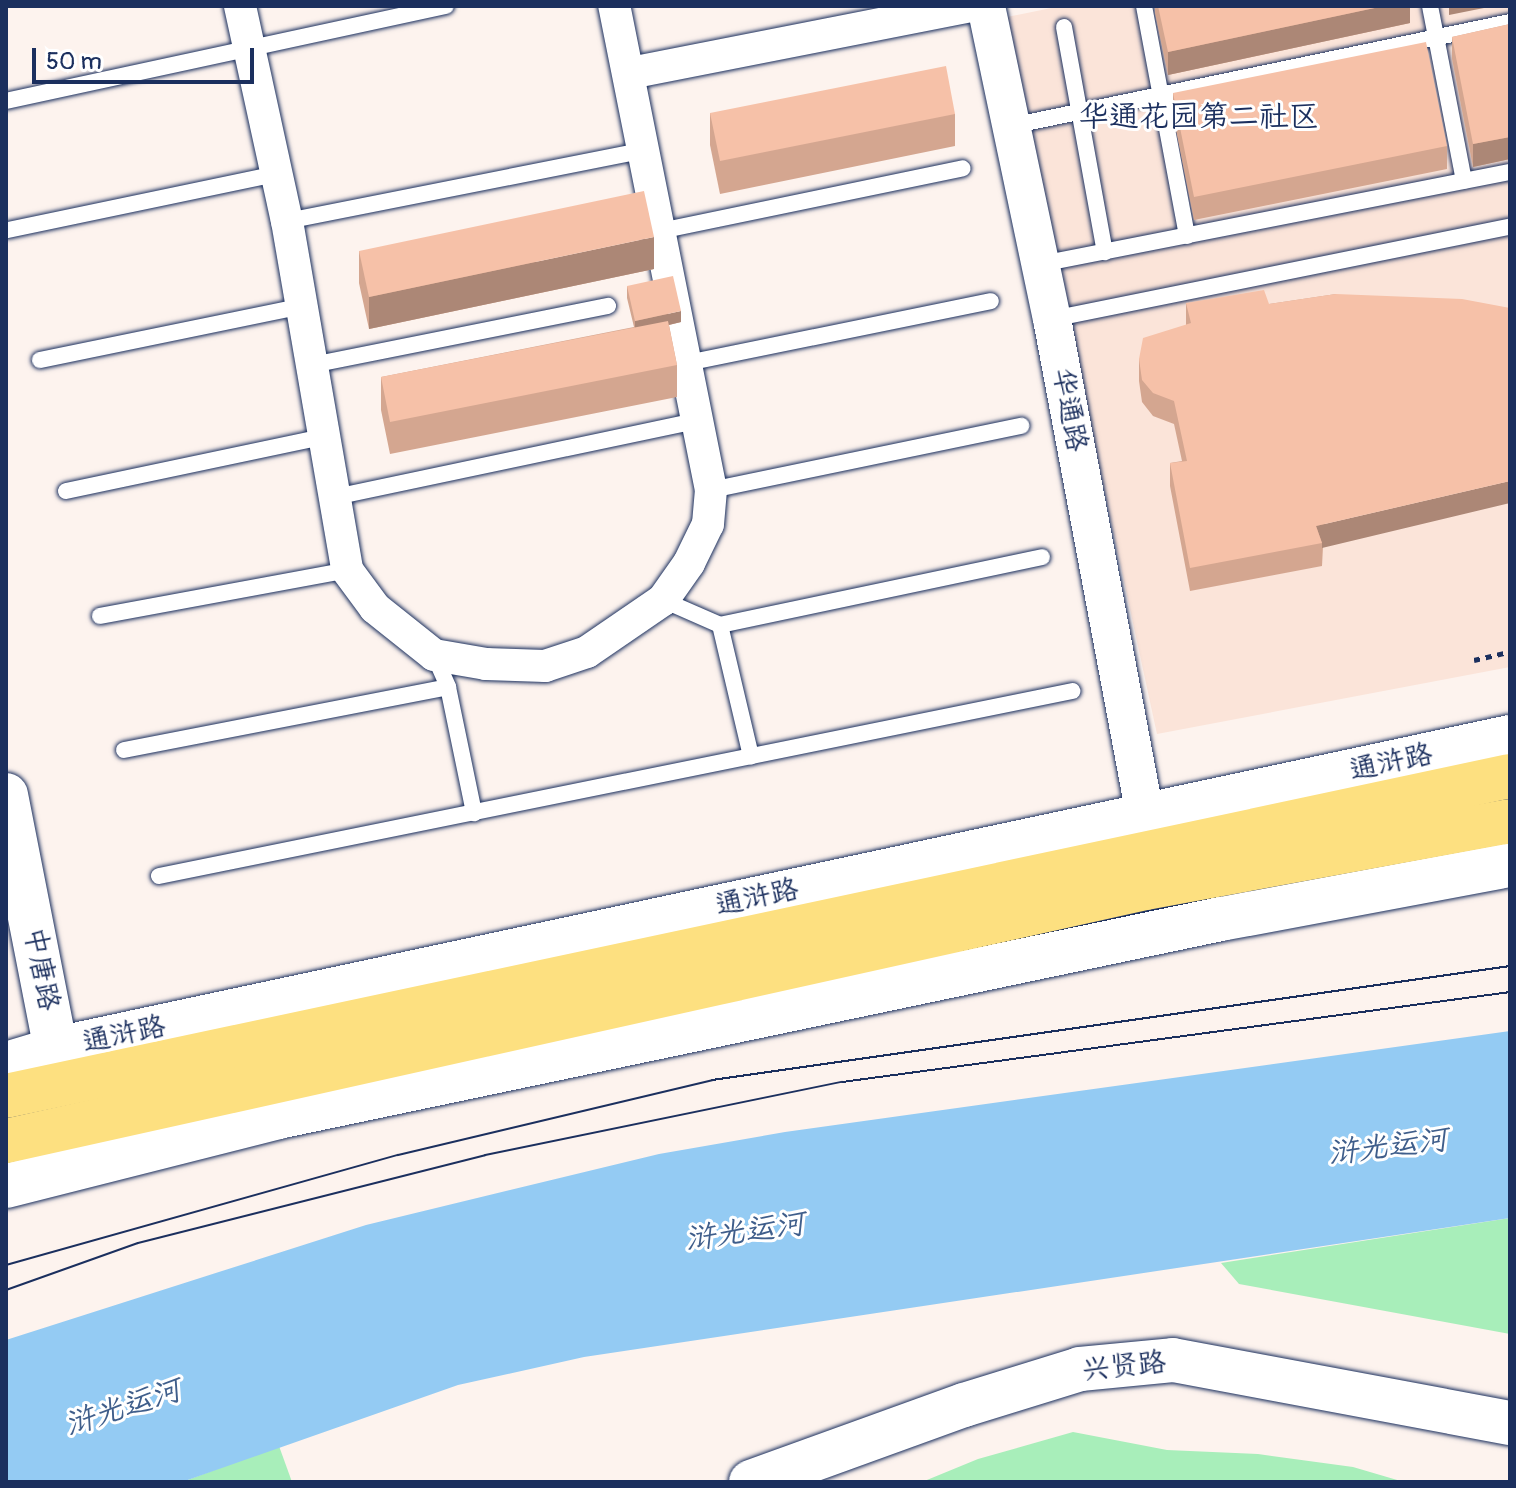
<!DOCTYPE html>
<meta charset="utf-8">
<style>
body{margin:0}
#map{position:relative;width:1516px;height:1488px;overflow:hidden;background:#fdf3ee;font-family:Pangolin,"LXGW WenKai TC",sans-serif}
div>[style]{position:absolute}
.built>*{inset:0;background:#fbe4d9}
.green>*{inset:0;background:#a8eeba}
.water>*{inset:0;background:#94cbf3}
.path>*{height:5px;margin-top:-2.5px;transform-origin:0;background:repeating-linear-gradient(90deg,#1b2f5e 0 6px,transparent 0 12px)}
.roads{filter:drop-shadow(0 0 2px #1b2f5e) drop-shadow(0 0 2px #1b2f5e)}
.service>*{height:16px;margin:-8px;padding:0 8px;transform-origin:8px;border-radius:8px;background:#fff}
.minor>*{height:32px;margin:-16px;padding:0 16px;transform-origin:16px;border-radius:16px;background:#fff}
.tertiary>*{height:38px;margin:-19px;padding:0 19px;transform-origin:19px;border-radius:19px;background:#fff}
.secondary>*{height:44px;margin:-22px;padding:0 22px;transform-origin:22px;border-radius:22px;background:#fff}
.primary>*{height:44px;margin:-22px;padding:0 22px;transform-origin:22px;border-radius:22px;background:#fde080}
.tram>*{height:2px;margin:-1px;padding:0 1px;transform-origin:1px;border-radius:1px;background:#1b2f5e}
.wall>*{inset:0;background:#d4a690}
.shaded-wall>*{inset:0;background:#ac8776}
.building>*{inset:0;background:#f6c1a8}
span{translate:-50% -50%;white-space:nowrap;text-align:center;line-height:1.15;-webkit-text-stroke:6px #fff;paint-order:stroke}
.street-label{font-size:28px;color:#1b2f5e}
.neighbourhood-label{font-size:30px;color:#1b2f5e}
.water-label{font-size:30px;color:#3f5e8b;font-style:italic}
.frame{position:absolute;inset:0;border:8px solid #1b2f5e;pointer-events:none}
.scale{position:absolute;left:32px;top:48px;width:222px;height:36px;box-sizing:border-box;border:4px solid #1b2f5e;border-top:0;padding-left:10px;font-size:24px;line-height:28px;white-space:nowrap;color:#1b2f5e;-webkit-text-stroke:6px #fff;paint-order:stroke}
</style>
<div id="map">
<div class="built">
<i style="clip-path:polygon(1061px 6px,1510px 6px,1510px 667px,1157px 734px,1002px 18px)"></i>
</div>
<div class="green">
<i style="clip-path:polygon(1510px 1218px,1510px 1334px,1239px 1284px,1221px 1263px)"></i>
<i style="clip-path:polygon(1073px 1432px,1167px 1450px,1258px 1454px,1353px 1467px,1404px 1482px,922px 1482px,978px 1459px)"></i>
<i style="clip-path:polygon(279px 1446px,292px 1482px,182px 1482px)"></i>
</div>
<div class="water">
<i style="clip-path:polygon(1510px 1031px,1510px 1218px,584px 1357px,458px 1385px,182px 1482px,6px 1482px,6px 1340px,366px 1225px,659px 1154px,785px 1132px)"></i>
</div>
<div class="path">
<i style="left:1474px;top:660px;width:37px;rotate:-13deg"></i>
</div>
<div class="roads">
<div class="service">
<i style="left:1144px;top:6px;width:234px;rotate:79.4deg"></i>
<i style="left:1430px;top:6px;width:178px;rotate:79deg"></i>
<i style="left:1064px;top:27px;width:229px;rotate:79.7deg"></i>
<i style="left:6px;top:101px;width:450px;rotate:-12.2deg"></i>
<i style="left:1011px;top:126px;width:510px;rotate:-11.77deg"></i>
<i style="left:287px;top:221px;width:365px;rotate:-11.2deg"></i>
<i style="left:8px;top:230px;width:275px;rotate:-11.8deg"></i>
<i style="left:660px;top:231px;width:309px;rotate:-11.7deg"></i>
<i style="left:1041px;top:264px;width:478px;rotate:-11.1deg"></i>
<i style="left:1052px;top:319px;width:467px;rotate:-11.4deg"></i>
<i style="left:40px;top:360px;width:268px;rotate:-11.6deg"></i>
<i style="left:687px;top:363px;width:310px;rotate:-11.5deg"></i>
<i style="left:312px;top:365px;width:302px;rotate:-11.3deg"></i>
<i style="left:711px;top:490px;width:317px;rotate:-11.7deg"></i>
<i style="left:66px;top:491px;width:262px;rotate:-11.9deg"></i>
<i style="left:335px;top:497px;width:368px;rotate:-11.9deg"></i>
<i style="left:663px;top:600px;width:62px;rotate:23.7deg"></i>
<i style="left:720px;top:625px;width:135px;rotate:76.7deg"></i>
<i style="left:100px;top:616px;width:251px;rotate:-10.5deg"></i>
<i style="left:720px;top:625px;width:329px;rotate:-11.9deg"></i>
<i style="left:434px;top:655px;width:35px;rotate:66deg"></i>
<i style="left:448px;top:687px;width:129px;rotate:78.3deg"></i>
<i style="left:124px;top:750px;width:330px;rotate:-11deg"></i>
<i style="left:159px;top:876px;width:932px;rotate:-11.45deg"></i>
</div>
<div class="minor">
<i style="left:240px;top:6px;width:220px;rotate:77.7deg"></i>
<i style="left:287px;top:221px;width:354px;rotate:80.2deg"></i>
<i style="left:347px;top:570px;width:47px;rotate:53.6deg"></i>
<i style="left:375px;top:608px;width:75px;rotate:38.5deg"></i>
<i style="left:434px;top:655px;width:53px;rotate:9.8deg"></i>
<i style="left:486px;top:664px;width:59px;rotate:1.9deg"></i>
<i style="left:545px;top:666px;width:44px;rotate:-18.4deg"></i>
<i style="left:587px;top:652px;width:92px;rotate:-34.4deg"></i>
<i style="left:663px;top:600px;width:45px;rotate:-54.9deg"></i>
<i style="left:689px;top:563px;width:43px;rotate:-64deg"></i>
<i style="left:708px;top:524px;width:34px;rotate:-85deg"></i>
<i style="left:711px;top:490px;width:494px;rotate:-101.3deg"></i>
<i style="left:630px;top:73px;width:347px;rotate:-11.1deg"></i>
</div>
<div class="tertiary">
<i style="left:986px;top:6px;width:320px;rotate:78.1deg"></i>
<i style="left:1052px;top:319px;width:505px;rotate:79.38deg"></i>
</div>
<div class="secondary">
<i style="left:6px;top:795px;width:259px;rotate:78.9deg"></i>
<i style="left:6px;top:1064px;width:52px;rotate:-16.7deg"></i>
<i style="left:56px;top:1049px;width:1487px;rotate:-12.11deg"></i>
<i style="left:6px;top:1186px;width:281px;rotate:-14.2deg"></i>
<i style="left:278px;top:1117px;width:964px;rotate:-11.86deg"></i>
<i style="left:1221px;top:919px;width:294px;rotate:-10.6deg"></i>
<i style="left:751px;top:1482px;width:226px;rotate:-19.9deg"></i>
<i style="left:964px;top:1405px;width:121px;rotate:-17.2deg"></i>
<i style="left:1080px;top:1369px;width:93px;rotate:-5.5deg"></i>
<i style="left:1173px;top:1360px;width:343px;rotate:10.6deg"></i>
</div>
<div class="primary">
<i style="left:6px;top:1096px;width:1538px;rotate:-12.01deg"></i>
<i style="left:6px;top:1141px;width:1167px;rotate:-12.52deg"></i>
<i style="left:1145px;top:888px;width:371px;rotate:-10.4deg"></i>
</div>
</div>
<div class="tram">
<i style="left:6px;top:1265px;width:407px;rotate:-15.7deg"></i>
<i style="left:398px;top:1155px;width:323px;rotate:-13.4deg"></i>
<i style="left:712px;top:1080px;width:806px;rotate:-8.13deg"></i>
<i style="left:6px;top:1290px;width:140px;rotate:-19.6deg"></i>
<i style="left:138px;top:1243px;width:358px;rotate:-14.2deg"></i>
<i style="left:485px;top:1155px;width:364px;rotate:-11.6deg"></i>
<i style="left:842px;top:1082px;width:674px;rotate:-7.67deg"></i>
</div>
<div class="wall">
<i style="clip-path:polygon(1155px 6px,1410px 6px,1410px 23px,1168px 75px,1155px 13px)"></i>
<i style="clip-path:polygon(1510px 24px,1510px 159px,1473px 167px,1452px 59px,1452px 37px)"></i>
<i style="clip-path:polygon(1173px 93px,1447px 146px,1447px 169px,1194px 220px,1173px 115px)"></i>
<i style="clip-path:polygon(710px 113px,955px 114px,955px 146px,720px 194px,710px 145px)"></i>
<i style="clip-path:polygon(359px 251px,654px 269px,369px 329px,359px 283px)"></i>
<i style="clip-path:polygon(627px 286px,681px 322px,669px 325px,677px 365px,677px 397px,390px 454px,381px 410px,381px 377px,634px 327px,627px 298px)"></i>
<i style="clip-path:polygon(1336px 294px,1322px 566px,1190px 591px,1170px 486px,1170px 463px,1182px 461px,1174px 424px,1153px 416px,1142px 402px,1139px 381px,1139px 359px,1186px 325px,1186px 303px,1269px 304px)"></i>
</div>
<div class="shaded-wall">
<i style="clip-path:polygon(1384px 6px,1410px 6px,1410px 23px,1168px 75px,1168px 52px)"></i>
<i style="clip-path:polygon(1449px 6px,1494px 6px,1449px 15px)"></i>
<i style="clip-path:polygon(1510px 137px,1510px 159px,1473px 167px,1473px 144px)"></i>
<i style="clip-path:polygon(654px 237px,654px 269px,369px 329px,369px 297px)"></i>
<i style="clip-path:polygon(681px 311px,681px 322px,635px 333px,635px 321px)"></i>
<i style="clip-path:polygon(1510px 481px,1510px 503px,1322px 548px,1322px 543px,1316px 526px)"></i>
</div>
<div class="building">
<i style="clip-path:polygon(1158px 6px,1384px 6px,1168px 52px)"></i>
<i style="clip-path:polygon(1510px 24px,1510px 137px,1473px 144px,1452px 37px)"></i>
<i style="clip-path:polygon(1426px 42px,1447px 146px,1194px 197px,1173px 93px)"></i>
<i style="clip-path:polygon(946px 66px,955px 114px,720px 161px,710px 113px)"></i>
<i style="clip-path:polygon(644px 191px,654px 237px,369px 297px,359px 251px)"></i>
<i style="clip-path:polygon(673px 276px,681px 311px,635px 321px,627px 286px)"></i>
<i style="clip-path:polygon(1264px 290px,1269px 304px,1336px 294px,1462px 299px,1510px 308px,1510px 481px,1316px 526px,1322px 543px,1190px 568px,1170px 463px,1187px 461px,1174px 401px,1153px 393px,1142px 380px,1139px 359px,1143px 338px,1191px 323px,1186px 303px)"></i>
<i style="clip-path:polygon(668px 321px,677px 365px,390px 422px,381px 377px)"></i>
</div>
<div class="street-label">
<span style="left:1069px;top:410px;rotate:79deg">华通路</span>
<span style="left:1391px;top:763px;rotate:-12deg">通浒路</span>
<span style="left:757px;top:898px;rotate:-12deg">通浒路</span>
<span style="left:41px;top:969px;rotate:79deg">中唐路</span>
<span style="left:124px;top:1035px;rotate:-12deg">通浒路</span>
<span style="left:1124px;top:1367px;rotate:-6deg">兴贤路</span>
</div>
<div class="neighbourhood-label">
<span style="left:1199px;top:117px">华通花园第二社区</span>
</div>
<div class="water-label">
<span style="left:1388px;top:1147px;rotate:-7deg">浒光运河</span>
<span style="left:745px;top:1232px;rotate:-8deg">浒光运河</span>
<span style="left:123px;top:1408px;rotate:-18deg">浒光运河</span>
</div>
<div class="frame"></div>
<div class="scale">50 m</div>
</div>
